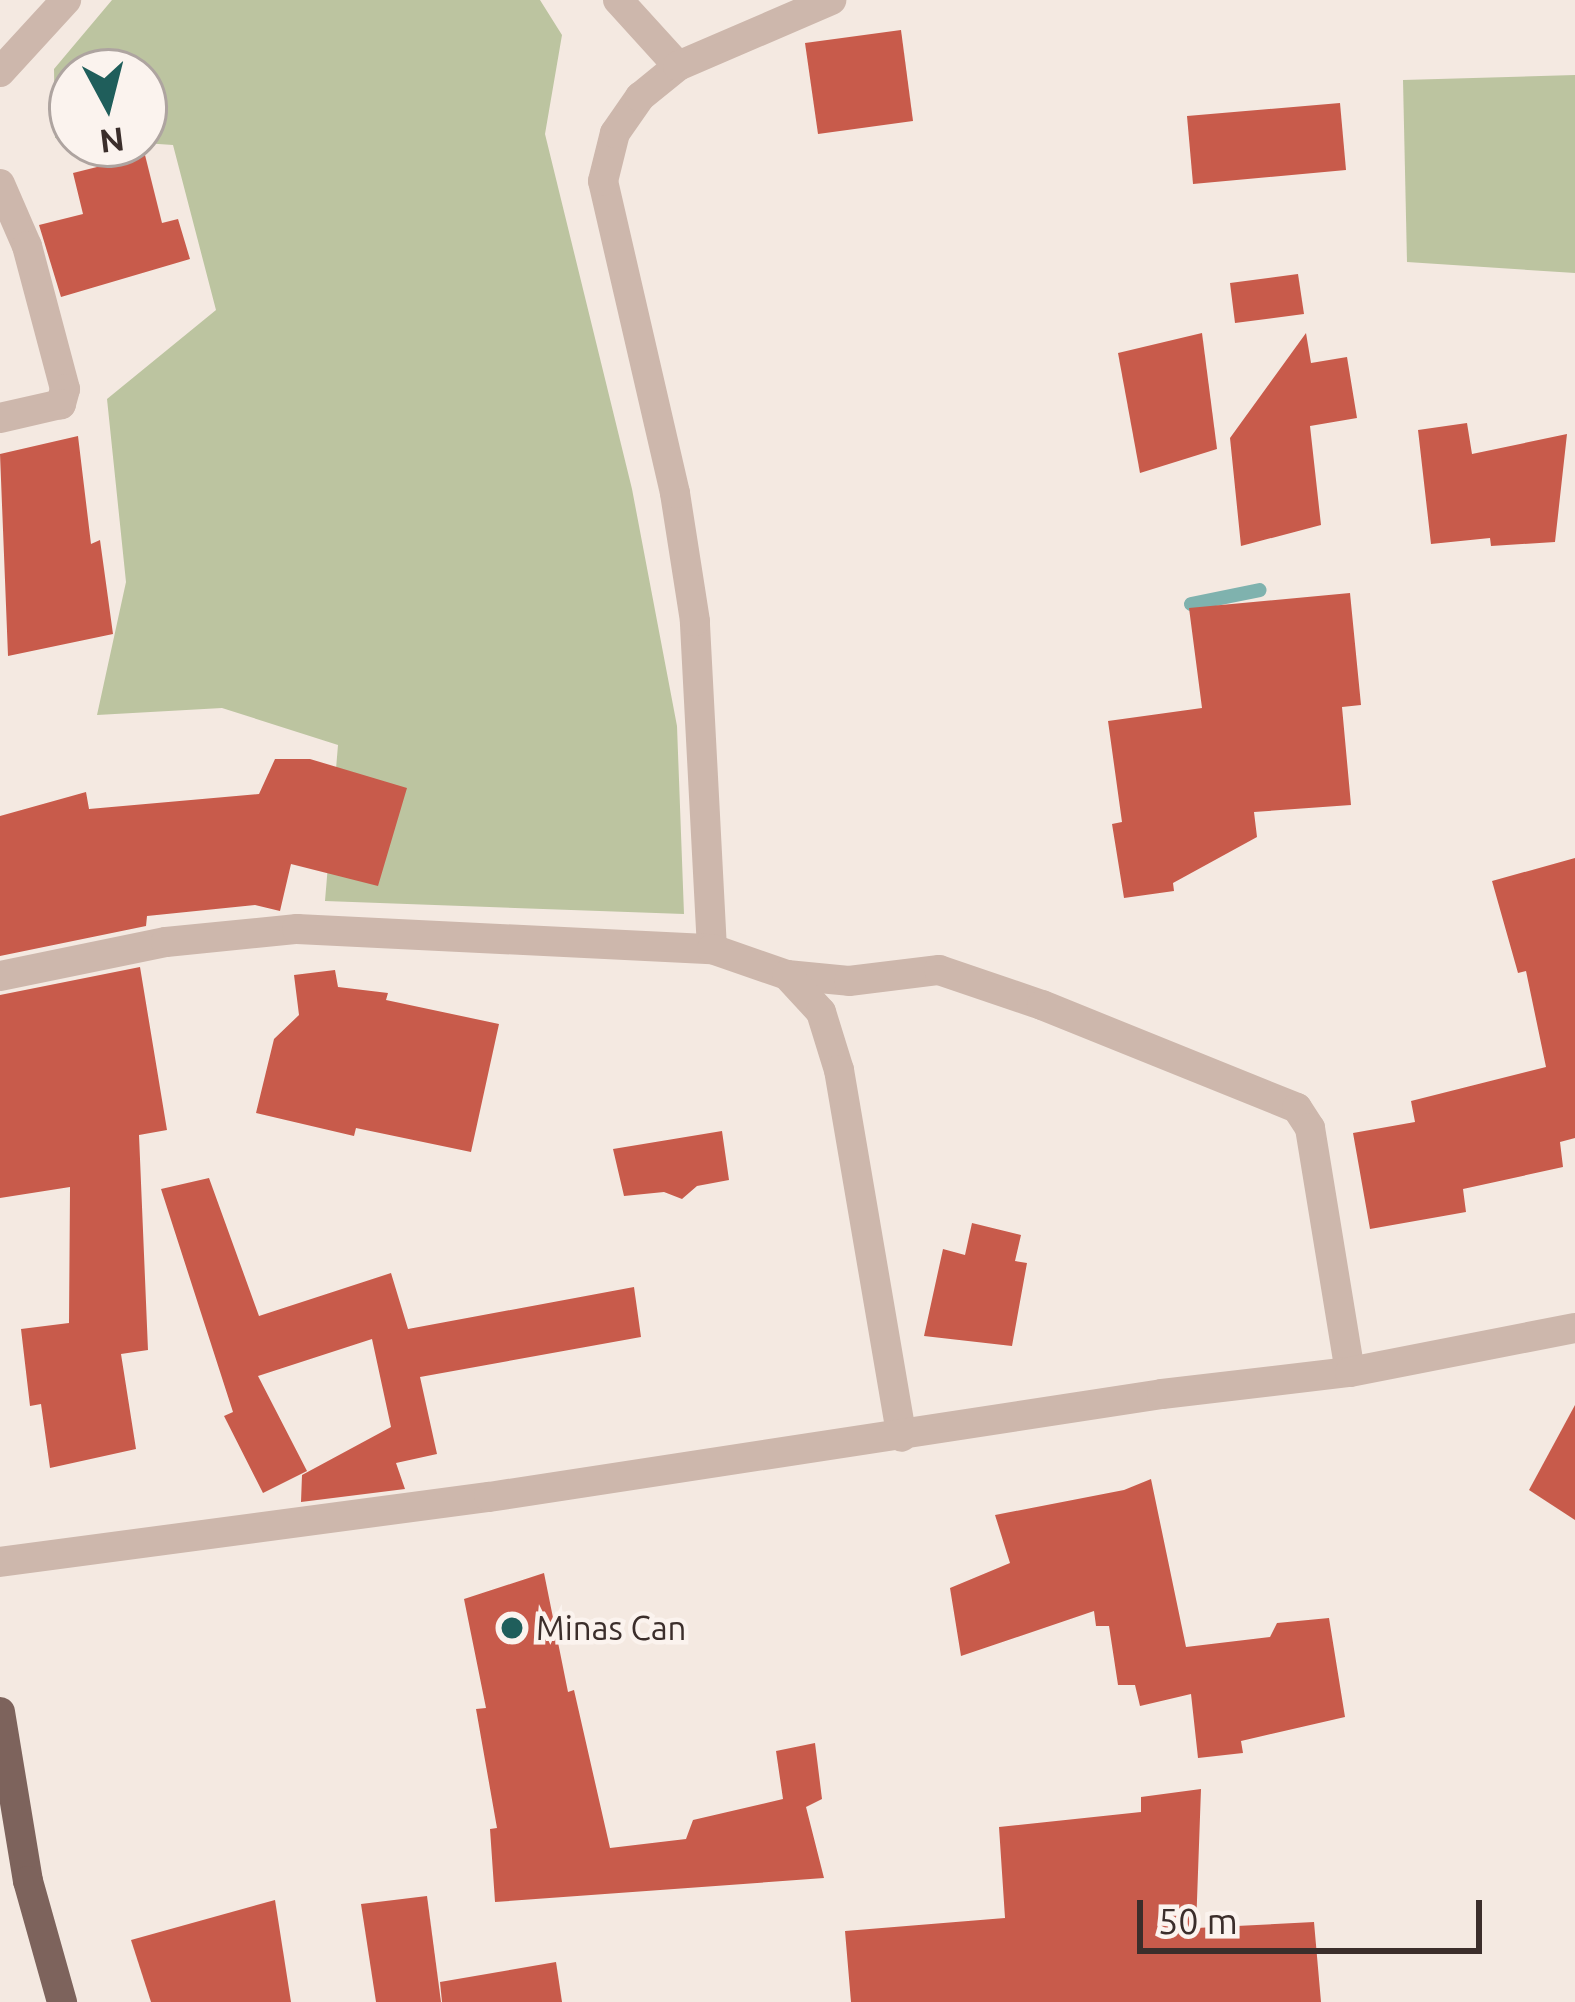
<!DOCTYPE html>
<style>
body{margin:0}
#map{position:relative;width:1575px;height:2002px;overflow:hidden;background:#f4e9e1;font-family:Ubuntu,sans-serif}
div>[style]{position:absolute}
.green>*{inset:0;background:#bcc4a0}
.stream>*{height:14px;margin:-7px;padding:0 7px;transform-origin:7px;border-radius:7px;background:#7fb2ae}
.building>*{inset:0;background:#c85b4b}
.minor>*{height:30px;margin:-15px;padding:0 15px;transform-origin:15px;border-radius:15px;background:#cdb7ac}
.major>*{height:30px;margin:-15px;padding:0 15px;transform-origin:15px;border-radius:15px;background:#7d635c}
.dots>*{width:33px;height:33px;translate:-50% -50%;box-sizing:border-box;border:6px solid #fbf3ee;border-radius:50%}
span{translate:-50% -50%;white-space:nowrap;text-align:center;line-height:1.15;-webkit-text-stroke:9px #fbf3ee;paint-order:stroke}
.poi-label{font-size:33px;color:#3b2e2b}
.left{translate:0 -50%;text-align:left}
.north{position:absolute;left:48px;top:48px;width:120px;height:120px;box-sizing:border-box;background:#fbf3ee;border:3px solid #aea4a0;border-radius:50%;rotate:173deg;font-size:33px;font-weight:700;line-height:48px;text-align:center;color:#3b2e2b}
.north::after{content:'';display:block;margin:auto;width:42px;height:54px;background:#1f5e5b;clip-path:polygon(50% 0,100% 100%,50% 72%,0 100%)}
.scale{position:absolute;left:1137px;top:1900px;width:345px;height:54px;box-sizing:border-box;border:6px solid #3b2e2b;border-top:0;padding-left:15px;font-size:36px;line-height:42px;white-space:nowrap;color:#3b2e2b;-webkit-text-stroke:9px #fbf3ee;paint-order:stroke}
</style>
<div id="map">
<div class="green">
<i style="clip-path:polygon(112px 0,540px 0,562px 35px,545px 134px,632px 489px,677px 726px,684px 914px,325px 901px,338px 745px,222px 708px,97px 715px,126px 582px,107px 399px,216px 310px,173px 145px,144px 143px,144px 72px,72px 72px,72px 139px,55px 138px,54px 69px)"></i>
<i style="clip-path:polygon(1575px 75px,1575px 273px,1407px 262px,1403px 80px)"></i>
</div>
<div class="stream">
<i style="left:1191px;top:604px;width:70px;rotate:-11.5deg"></i>
</div>
<div class="building">
<i style="clip-path:polygon(901px 30px,913px 121px,818px 134px,805px 43px)"></i>
<i style="clip-path:polygon(1340px 103px,1346px 170px,1193px 184px,1187px 116px)"></i>
<i style="clip-path:polygon(145px 155px,162px 223px,178px 219px,190px 259px,61px 297px,39px 225px,83px 214px,73px 173px)"></i>
<i style="clip-path:polygon(1298px 274px,1304px 314px,1235px 323px,1230px 283px)"></i>
<i style="clip-path:polygon(1202px 333px,1217px 449px,1140px 473px,1118px 353px)"></i>
<i style="clip-path:polygon(1306px 333px,1311px 363px,1347px 357px,1357px 418px,1310px 426px,1321px 525px,1241px 546px,1230px 438px)"></i>
<i style="clip-path:polygon(1467px 423px,1472px 454px,1567px 434px,1555px 542px,1491px 546px,1490px 538px,1431px 544px,1418px 430px)"></i>
<i style="clip-path:polygon(78px 436px,91px 544px,100px 540px,113px 634px,8px 656px,0 454px)"></i>
<i style="clip-path:polygon(1350px 593px,1361px 705px,1342px 707px,1351px 805px,1254px 812px,1257px 837px,1173px 883px,1174px 891px,1124px 898px,1112px 824px,1122px 822px,1108px 721px,1202px 708px,1189px 608px)"></i>
<i style="clip-path:polygon(275px 759px,310px 759px,407px 788px,378px 886px,291px 864px,280px 911px,255px 905px,147px 916px,146px 926px,0 956px,0 816px,86px 792px,89px 809px,259px 794px)"></i>
<i style="clip-path:polygon(1575px 858px,1575px 1138px,1560px 1142px,1563px 1167px,1463px 1189px,1466px 1212px,1370px 1229px,1353px 1133px,1415px 1122px,1411px 1101px,1546px 1067px,1526px 971px,1518px 973px,1492px 881px)"></i>
<i style="clip-path:polygon(140px 967px,167px 1130px,139px 1135px,148px 1350px,121px 1354px,136px 1449px,50px 1468px,41px 1404px,30px 1406px,21px 1329px,69px 1323px,70px 1187px,0 1198px,0 995px)"></i>
<i style="clip-path:polygon(335px 970px,338px 987px,388px 993px,386px 1000px,499px 1024px,471px 1152px,356px 1128px,354px 1136px,256px 1113px,274px 1039px,299px 1015px,294px 975px)"></i>
<i style="clip-path:polygon(722px 1131px,729px 1180px,697px 1186px,682px 1199px,664px 1192px,624px 1196px,613px 1149px)"></i>
<i style="clip-path:polygon(209px 1178px,259px 1316px,391px 1273px,408px 1329px,634px 1287px,641px 1337px,420px 1377px,437px 1454px,396px 1463px,405px 1489px,301px 1502px,302px 1475px,391px 1427px,372px 1339px,258px 1376px,307px 1471px,263px 1493px,224px 1416px,233px 1412px,161px 1189px)"></i>
<i style="clip-path:polygon(972px 1223px,1021px 1235px,1015px 1261px,1027px 1263px,1012px 1346px,924px 1336px,943px 1249px,965px 1255px)"></i>
<i style="clip-path:polygon(1575px 1405px,1575px 1520px,1529px 1490px)"></i>
<i style="clip-path:polygon(1151px 1479px,1186px 1647px,1270px 1637px,1277px 1623px,1329px 1618px,1345px 1717px,1241px 1741px,1243px 1753px,1198px 1758px,1191px 1694px,1140px 1706px,1135px 1685px,1118px 1685px,1109px 1626px,1096px 1626px,1094px 1611px,961px 1656px,950px 1588px,1010px 1563px,995px 1515px,1124px 1490px)"></i>
<i style="clip-path:polygon(544px 1573px,568px 1692px,574px 1690px,610px 1848px,686px 1839px,693px 1820px,783px 1799px,776px 1751px,815px 1743px,822px 1799px,806px 1807px,824px 1878px,495px 1902px,490px 1829px,497px 1828px,476px 1709px,486px 1708px,464px 1599px)"></i>
<i style="clip-path:polygon(1201px 1789px,1196px 1928px,1314px 1922px,1321px 2002px,851px 2002px,845px 1931px,1005px 1918px,999px 1827px,1141px 1812px,1141px 1797px)"></i>
<i style="clip-path:polygon(427px 1896px,441px 2002px,376px 2002px,361px 1904px)"></i>
<i style="clip-path:polygon(275px 1900px,291px 2002px,151px 2002px,131px 1940px)"></i>
<i style="clip-path:polygon(556px 1962px,562px 2002px,442px 2002px,440px 1982px)"></i>
</div>
<div class="minor">
<i style="left:618px;top:0;width:89px;rotate:47.7deg"></i>
<i style="left:0;top:72px;width:98px;rotate:-47.5deg"></i>
<i style="left:0;top:184px;width:68px;rotate:66.5deg"></i>
<i style="left:27px;top:246px;width:148px;rotate:75.1deg"></i>
<i style="left:65px;top:389px;width:16px;rotate:105deg"></i>
<i style="left:61px;top:404px;width:63px;rotate:167.1deg"></i>
<i style="left:712px;top:949px;width:328px;rotate:-93deg"></i>
<i style="left:695px;top:621px;width:130px;rotate:-98.9deg"></i>
<i style="left:675px;top:493px;width:320px;rotate:-103deg"></i>
<i style="left:603px;top:181px;width:49px;rotate:-76deg"></i>
<i style="left:615px;top:133px;width:44px;rotate:-55.2deg"></i>
<i style="left:640px;top:97px;width:49px;rotate:-39.2deg"></i>
<i style="left:678px;top:66px;width:167px;rotate:-23.3deg"></i>
<i style="left:787px;top:975px;width:62px;rotate:5.5deg"></i>
<i style="left:849px;top:981px;width:91px;rotate:-7deg"></i>
<i style="left:939px;top:970px;width:109px;rotate:18.8deg"></i>
<i style="left:1042px;top:1005px;width:275px;rotate:22deg"></i>
<i style="left:1297px;top:1108px;width:24px;rotate:57deg"></i>
<i style="left:1310px;top:1128px;width:247px;rotate:80.7deg"></i>
<i style="left:0;top:976px;width:169px;rotate:-11.6deg"></i>
<i style="left:166px;top:942px;width:132px;rotate:-5.7deg"></i>
<i style="left:297px;top:929px;width:415px;rotate:2.8deg"></i>
<i style="left:712px;top:949px;width:79px;rotate:19.1deg"></i>
<i style="left:787px;top:975px;width:50px;rotate:47.4deg"></i>
<i style="left:821px;top:1012px;width:61px;rotate:72.8deg"></i>
<i style="left:839px;top:1070px;width:372px;rotate:80.3deg"></i>
<i style="left:0;top:1562px;width:493px;rotate:-7.6deg"></i>
<i style="left:489px;top:1497px;width:681px;rotate:-8.7deg"></i>
<i style="left:1162px;top:1394px;width:189px;rotate:-6.7deg"></i>
<i style="left:1350px;top:1372px;width:229px;rotate:-11.1deg"></i>
</div>
<div class="major">
<i style="left:0;top:1712px;width:171px;rotate:80.6deg"></i>
<i style="left:28px;top:1881px;width:126px;rotate:74.3deg"></i>
</div>
<div class="dots">
<i style="left:512px;top:1628px;background:#1f5e5b"></i>
</div>
<div class="poi-label">
<span class="left" style="left:536px;top:1628px">Minas Can</span>
</div>
<div class="north">N</div>
<div class="scale">50 m</div>
</div>
